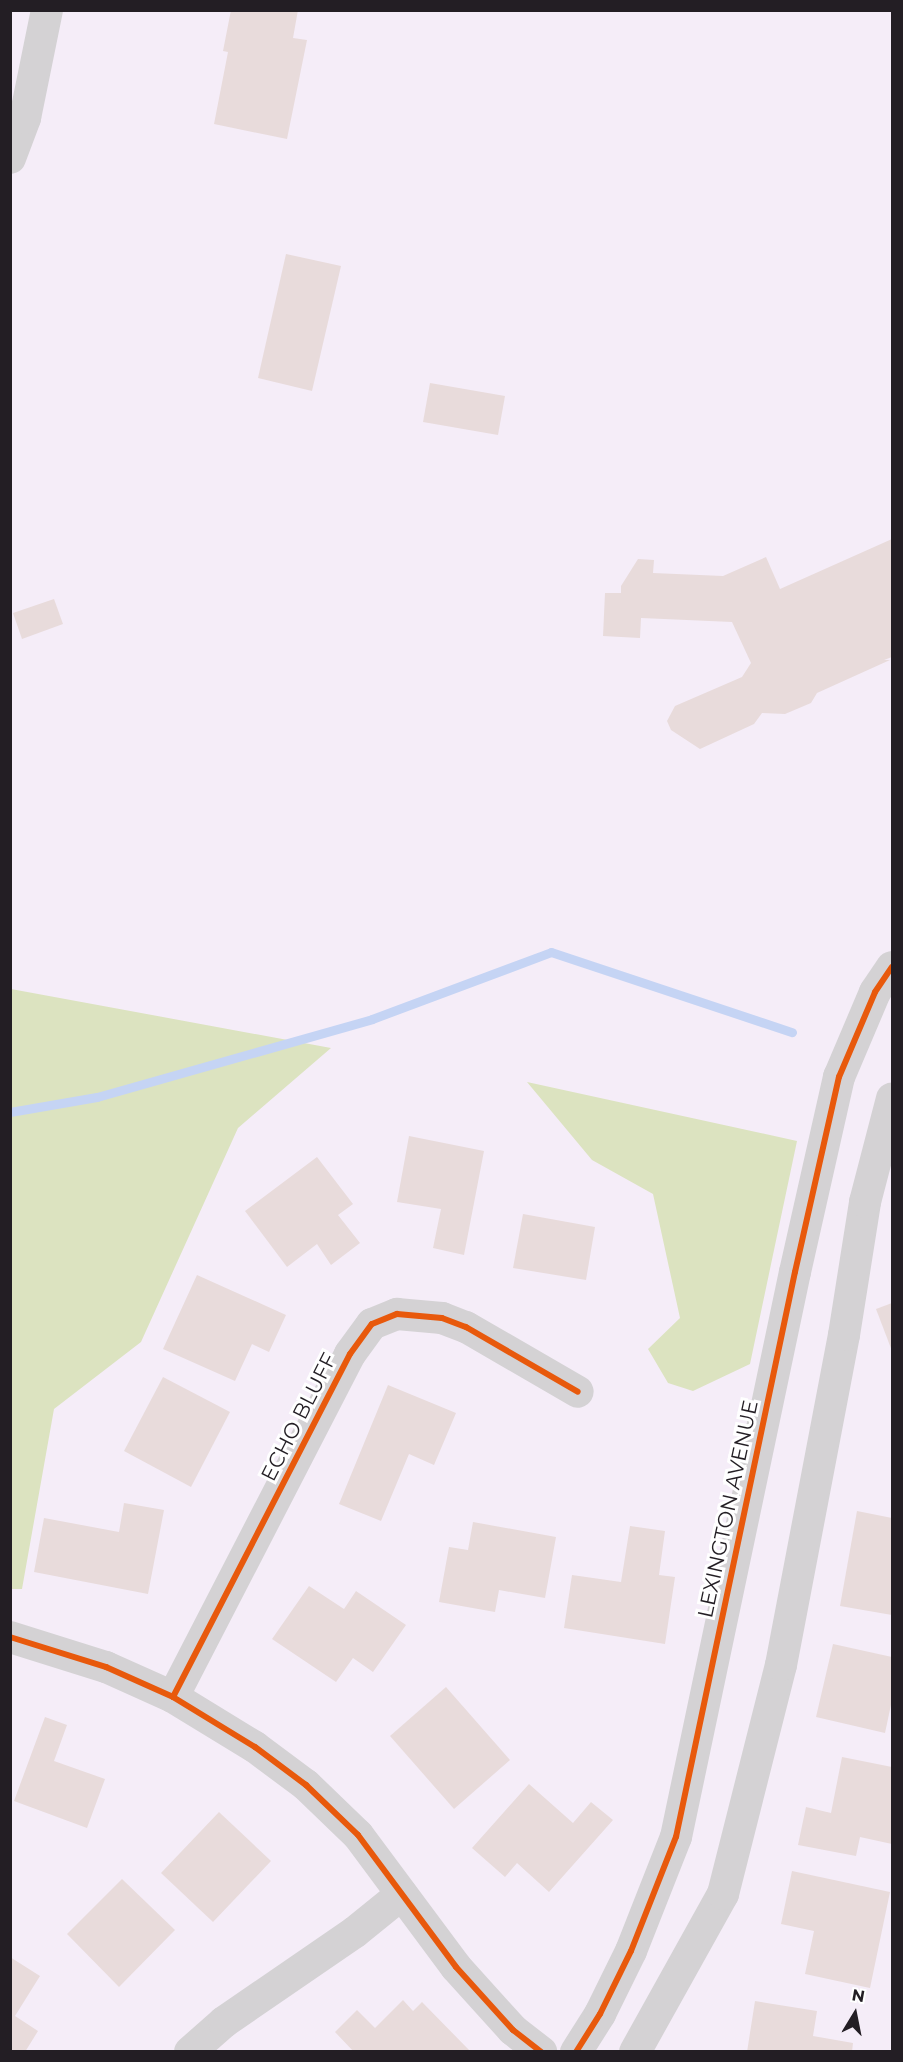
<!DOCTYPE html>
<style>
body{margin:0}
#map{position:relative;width:903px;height:2062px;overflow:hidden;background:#f5edf8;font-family:Montserrat,sans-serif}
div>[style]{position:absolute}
.green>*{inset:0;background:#dce3c0}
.stream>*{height:9px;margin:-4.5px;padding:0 4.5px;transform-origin:4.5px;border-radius:4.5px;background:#c5d4f4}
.building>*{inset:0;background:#e8dbdb}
.minor>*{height:32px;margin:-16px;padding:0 16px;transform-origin:16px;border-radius:16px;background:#d4d2d4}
.cycleway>*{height:6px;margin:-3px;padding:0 3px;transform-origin:3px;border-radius:3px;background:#e8590c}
span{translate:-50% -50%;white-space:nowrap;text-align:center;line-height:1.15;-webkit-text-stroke:6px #fff;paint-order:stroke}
.street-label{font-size:21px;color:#231e24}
.frame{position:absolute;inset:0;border:12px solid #231e24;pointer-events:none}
.north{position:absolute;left:825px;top:1984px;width:60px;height:60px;-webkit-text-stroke:4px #fff;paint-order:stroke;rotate:10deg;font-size:16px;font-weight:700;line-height:24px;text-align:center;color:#231e24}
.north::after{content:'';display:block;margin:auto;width:21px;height:27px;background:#231e24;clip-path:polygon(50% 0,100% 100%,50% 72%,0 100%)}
</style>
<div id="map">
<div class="green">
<i style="clip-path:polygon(11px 989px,331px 1048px,238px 1128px,141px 1342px,54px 1409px,22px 1589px,10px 1589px)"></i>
<i style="clip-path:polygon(527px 1082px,797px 1141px,750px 1364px,693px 1391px,668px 1383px,648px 1349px,680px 1318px,653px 1194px,592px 1160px)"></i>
</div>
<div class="stream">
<i style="left:10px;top:1112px;width:88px;rotate:-9.8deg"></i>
<i style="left:97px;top:1097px;width:286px;rotate:-15.8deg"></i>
<i style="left:372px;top:1019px;width:191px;rotate:-20.5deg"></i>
<i style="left:551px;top:952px;width:254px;rotate:18.4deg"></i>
</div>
<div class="building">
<i style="clip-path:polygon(231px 10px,298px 10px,293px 38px,307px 40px,287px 139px,214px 124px,228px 52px,223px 51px)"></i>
<i style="clip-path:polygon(286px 254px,341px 266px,312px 391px,258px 378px)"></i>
<i style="clip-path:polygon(430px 383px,505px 396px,498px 435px,423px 422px)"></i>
<i style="clip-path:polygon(892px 539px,892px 657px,884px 660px,890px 660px,817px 693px,811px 703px,785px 714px,762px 713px,754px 724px,700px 749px,671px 730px,667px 721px,675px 706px,742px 677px,751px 663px,732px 622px,641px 618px,640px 638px,603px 636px,605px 593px,621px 593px,621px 586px,638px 559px,654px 560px,653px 573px,723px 576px,766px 557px,780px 589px)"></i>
<i style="clip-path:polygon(54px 599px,63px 624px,22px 639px,13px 613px)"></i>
<i style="clip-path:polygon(409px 1136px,484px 1151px,464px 1255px,433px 1248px,441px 1209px,397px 1202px)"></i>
<i style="clip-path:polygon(317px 1157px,353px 1204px,338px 1215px,360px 1243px,331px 1265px,317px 1244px,287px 1267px,245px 1211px)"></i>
<i style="clip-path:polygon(523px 1214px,595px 1227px,586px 1280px,513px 1268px)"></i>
<i style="clip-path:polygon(197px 1275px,286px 1315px,269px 1352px,252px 1344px,235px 1381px,163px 1349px)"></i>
<i style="clip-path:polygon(892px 1303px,892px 1351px,876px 1309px)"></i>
<i style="clip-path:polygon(163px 1377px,230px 1412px,191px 1487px,124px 1451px)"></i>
<i style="clip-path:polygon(388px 1385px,456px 1413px,434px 1465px,409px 1454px,381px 1521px,339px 1504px)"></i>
<i style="clip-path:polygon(124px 1503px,164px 1510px,148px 1594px,34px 1572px,44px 1518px,119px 1532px)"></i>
<i style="clip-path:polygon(857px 1511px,892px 1518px,892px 1615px,840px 1606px)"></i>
<i style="clip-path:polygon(473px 1522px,556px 1537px,545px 1598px,499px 1590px,495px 1612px,439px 1602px,449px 1547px,468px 1550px)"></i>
<i style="clip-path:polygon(630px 1526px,665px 1531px,659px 1575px,675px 1577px,665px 1644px,564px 1628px,572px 1575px,621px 1582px)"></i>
<i style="clip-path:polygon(309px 1586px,344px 1609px,356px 1591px,406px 1625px,373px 1672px,353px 1658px,336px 1682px,272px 1639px)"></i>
<i style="clip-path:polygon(833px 1644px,892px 1657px,892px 1700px,885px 1733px,816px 1717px)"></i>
<i style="clip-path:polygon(446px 1687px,510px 1760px,454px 1809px,390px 1736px)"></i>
<i style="clip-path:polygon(45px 1717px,67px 1725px,54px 1761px,105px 1779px,87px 1828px,14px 1801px)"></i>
<i style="clip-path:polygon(842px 1757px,892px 1767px,892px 1844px,860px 1837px,856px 1856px,798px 1845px,806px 1807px,831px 1813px)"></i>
<i style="clip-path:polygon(529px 1784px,573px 1823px,591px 1802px,613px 1820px,549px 1892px,517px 1863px,505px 1877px,472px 1848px)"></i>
<i style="clip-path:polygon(219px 1812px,271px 1861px,213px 1922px,161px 1873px)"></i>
<i style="clip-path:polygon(792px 1871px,890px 1892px,870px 1988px,805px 1974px,814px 1931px,781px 1924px)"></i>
<i style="clip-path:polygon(122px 1879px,175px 1930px,119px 1987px,67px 1934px)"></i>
<i style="clip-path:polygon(10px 1957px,40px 1976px,15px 2016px,38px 2031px,25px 2052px,10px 2052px)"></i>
<i style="clip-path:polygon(403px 2000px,413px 2011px,422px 2002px,471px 2052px,354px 2052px,335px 2032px,357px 2010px,375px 2028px)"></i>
<i style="clip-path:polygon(755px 2001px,817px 2011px,813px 2036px,853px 2043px,852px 2052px,747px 2052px)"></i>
</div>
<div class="minor">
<i style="left:10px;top:158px;width:43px;rotate:-69.4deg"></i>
<i style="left:25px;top:118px;width:110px;rotate:-78.5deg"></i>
<i style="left:10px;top:1637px;width:101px;rotate:17.4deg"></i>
<i style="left:106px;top:1667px;width:73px;rotate:24.1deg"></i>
<i style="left:173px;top:1697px;width:96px;rotate:31.4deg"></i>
<i style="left:255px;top:1747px;width:64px;rotate:36.7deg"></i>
<i style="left:306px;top:1785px;width:72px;rotate:43.9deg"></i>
<i style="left:358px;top:1835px;width:164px;rotate:53.4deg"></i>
<i style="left:456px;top:1967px;width:85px;rotate:47.9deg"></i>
<i style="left:513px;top:2030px;width:36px;rotate:38deg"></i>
<i style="left:173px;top:1697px;width:386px;rotate:-62.7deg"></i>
<i style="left:350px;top:1354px;width:37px;rotate:-54deg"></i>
<i style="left:372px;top:1324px;width:27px;rotate:-22deg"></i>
<i style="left:397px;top:1314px;width:45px;rotate:5.1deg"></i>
<i style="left:442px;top:1318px;width:26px;rotate:21deg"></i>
<i style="left:466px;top:1327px;width:129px;rotate:30.1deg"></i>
<i style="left:190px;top:2052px;width:45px;rotate:-41.4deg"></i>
<i style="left:224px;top:2022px;width:159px;rotate:-34.5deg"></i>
<i style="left:355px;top:1932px;width:60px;rotate:-39deg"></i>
<i style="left:576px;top:2052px;width:45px;rotate:-57.7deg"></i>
<i style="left:600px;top:2014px;width:70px;rotate:-63.8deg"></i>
<i style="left:631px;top:1951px;width:123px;rotate:-68.5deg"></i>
<i style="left:676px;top:1837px;width:577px;rotate:-78.11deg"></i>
<i style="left:795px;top:1272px;width:200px;rotate:-77.3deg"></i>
<i style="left:839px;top:1077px;width:92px;rotate:-67deg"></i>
<i style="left:875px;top:992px;width:30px;rotate:-56deg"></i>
<i style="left:635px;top:2052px;width:181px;rotate:-60.9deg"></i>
<i style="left:723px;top:1894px;width:236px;rotate:-75.8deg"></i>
<i style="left:781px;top:1665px;width:336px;rotate:-79.2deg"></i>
<i style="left:844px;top:1335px;width:135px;rotate:-81deg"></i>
<i style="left:865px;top:1202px;width:107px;rotate:-75.4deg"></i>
</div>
<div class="cycleway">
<i style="left:10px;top:1637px;width:101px;rotate:17.4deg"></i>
<i style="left:106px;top:1667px;width:73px;rotate:24.1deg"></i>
<i style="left:173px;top:1697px;width:96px;rotate:31.4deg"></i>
<i style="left:255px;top:1747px;width:64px;rotate:36.7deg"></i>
<i style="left:306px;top:1785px;width:72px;rotate:43.9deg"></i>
<i style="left:358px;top:1835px;width:164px;rotate:53.4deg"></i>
<i style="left:456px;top:1967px;width:85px;rotate:47.9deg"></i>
<i style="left:513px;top:2030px;width:36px;rotate:38deg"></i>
<i style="left:173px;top:1697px;width:386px;rotate:-62.7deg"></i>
<i style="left:350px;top:1354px;width:37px;rotate:-54deg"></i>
<i style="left:372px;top:1324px;width:27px;rotate:-22deg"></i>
<i style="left:397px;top:1314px;width:45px;rotate:5.1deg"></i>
<i style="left:442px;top:1318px;width:26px;rotate:21deg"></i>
<i style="left:466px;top:1327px;width:129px;rotate:30.1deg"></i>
<i style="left:576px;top:2052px;width:45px;rotate:-57.7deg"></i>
<i style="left:600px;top:2014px;width:70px;rotate:-63.8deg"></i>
<i style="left:631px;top:1951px;width:123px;rotate:-68.5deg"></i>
<i style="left:676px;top:1837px;width:577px;rotate:-78.11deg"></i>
<i style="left:795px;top:1272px;width:200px;rotate:-77.3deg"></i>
<i style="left:839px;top:1077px;width:92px;rotate:-67deg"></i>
<i style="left:875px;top:992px;width:30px;rotate:-56deg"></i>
</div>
<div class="street-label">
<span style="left:299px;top:1417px;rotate:-63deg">ECHO BLUFF</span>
<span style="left:728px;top:1509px;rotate:-78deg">LEXINGTON AVENUE</span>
</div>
<div class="frame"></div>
<div class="north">N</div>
</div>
